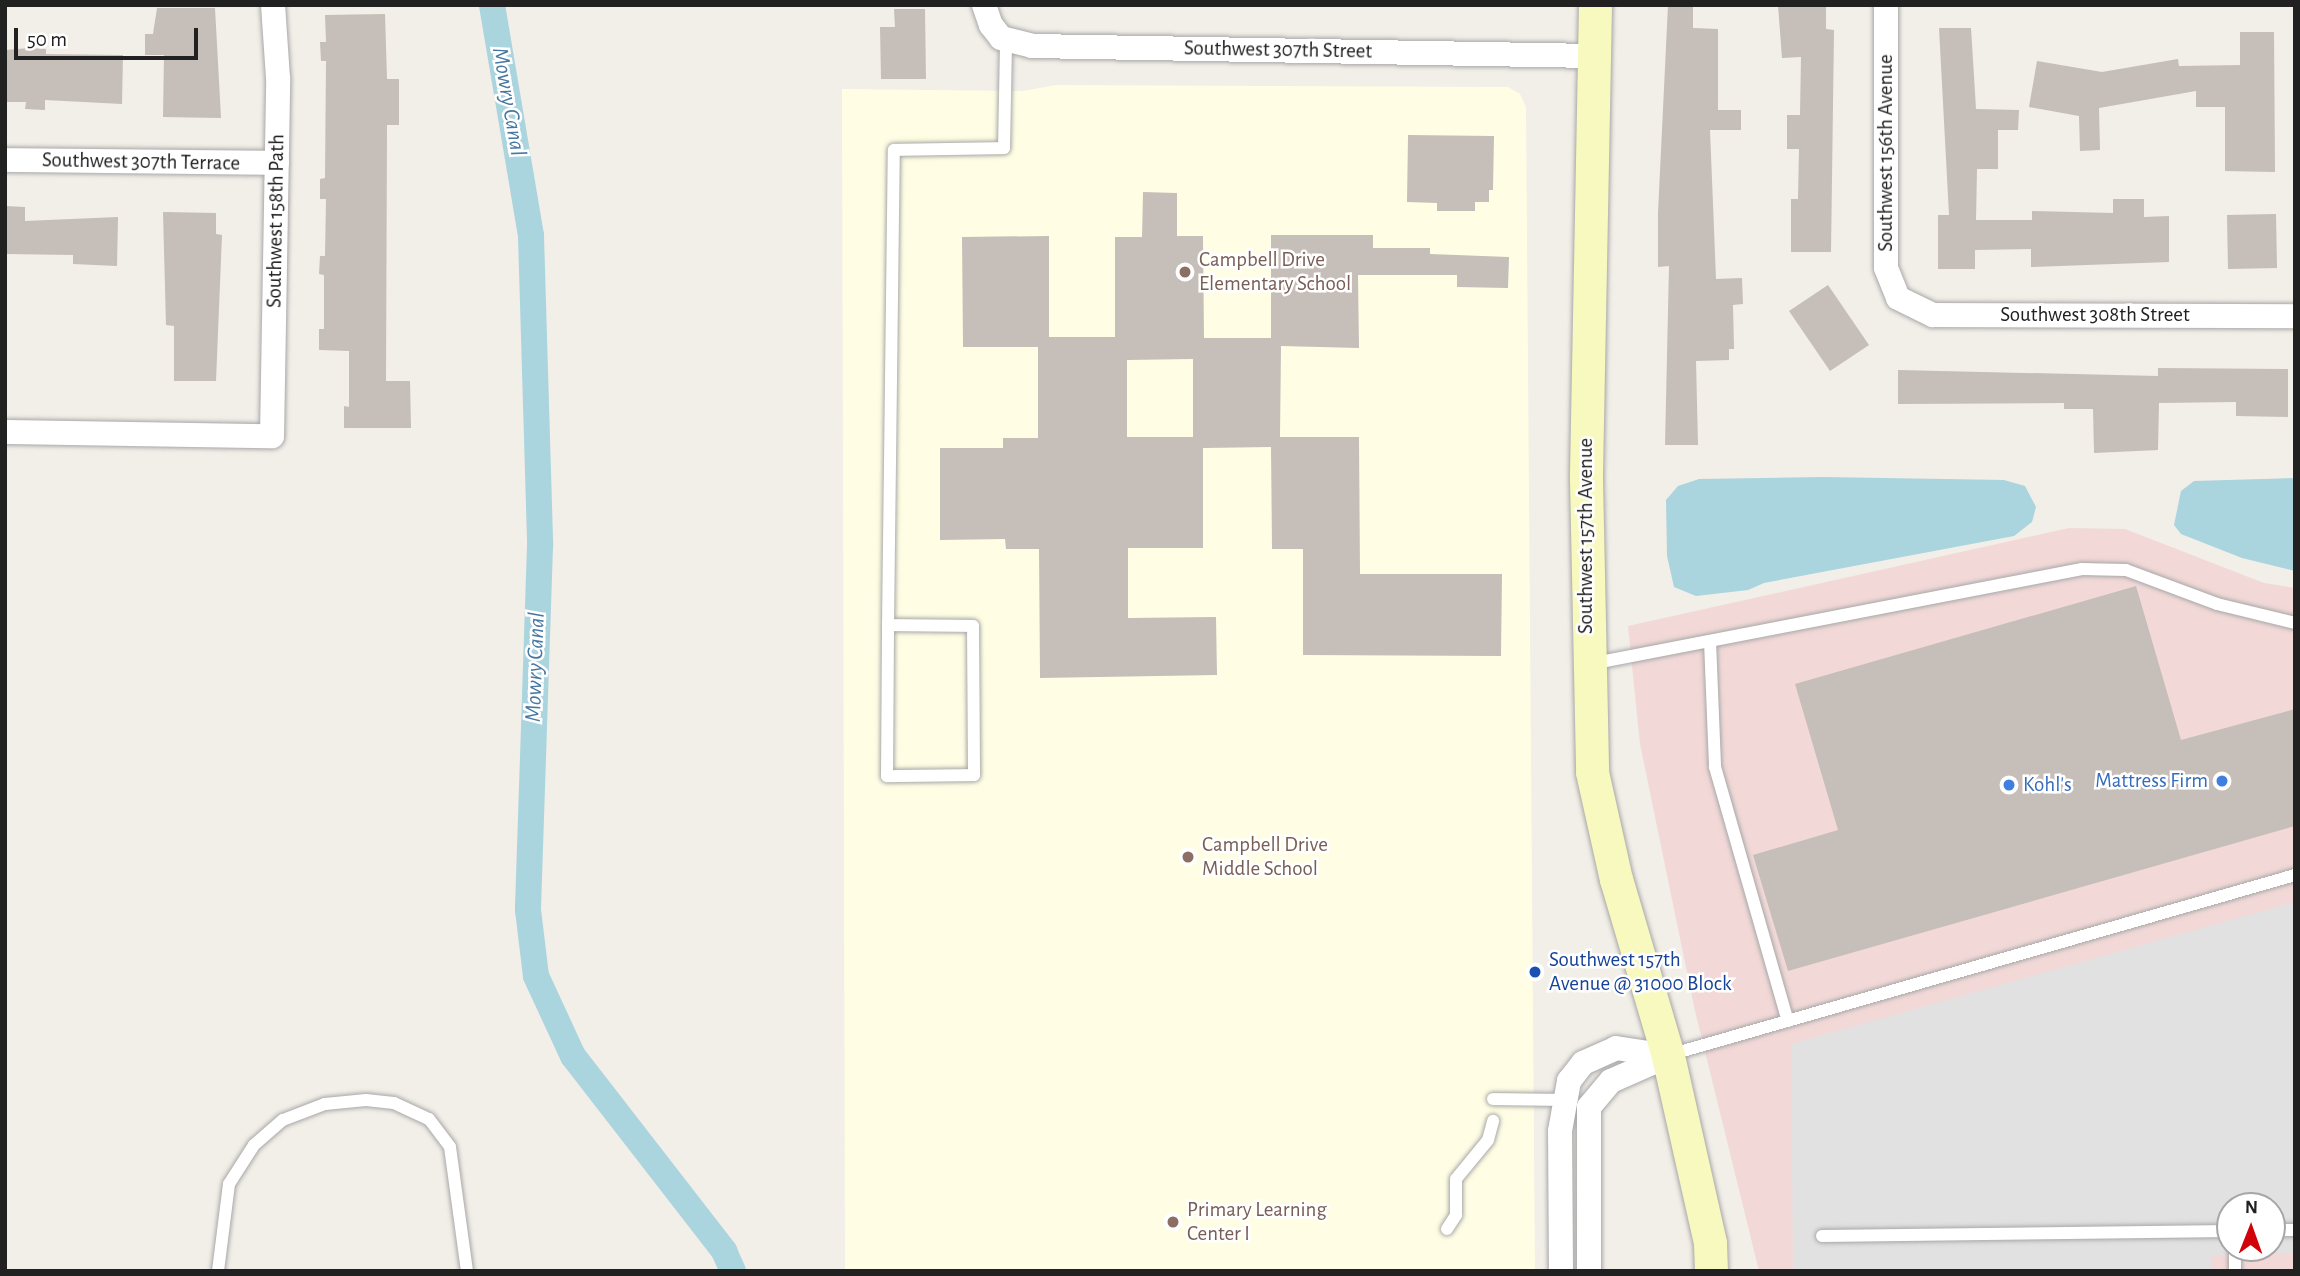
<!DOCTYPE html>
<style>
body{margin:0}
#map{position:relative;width:2300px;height:1276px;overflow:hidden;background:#f2eee8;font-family:"Alegreya Sans",sans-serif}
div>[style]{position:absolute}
.commercial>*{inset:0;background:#f2d9d8}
.education>*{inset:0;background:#fffee4}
.parking>*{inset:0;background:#e1e1e1}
.water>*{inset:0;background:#aad4de}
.canal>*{height:26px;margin:-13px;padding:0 13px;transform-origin:13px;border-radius:13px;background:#aad4de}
.building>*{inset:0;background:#c6beb8}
.roads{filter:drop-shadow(0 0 2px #a8a8a8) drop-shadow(0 0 2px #a8a8a8)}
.lane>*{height:12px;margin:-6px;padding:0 6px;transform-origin:6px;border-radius:6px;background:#fff}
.street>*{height:24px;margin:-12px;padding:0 12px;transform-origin:12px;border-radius:12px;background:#fff}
.secondary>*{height:33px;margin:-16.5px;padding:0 16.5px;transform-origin:16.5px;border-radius:16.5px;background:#f8f9be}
.dots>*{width:19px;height:19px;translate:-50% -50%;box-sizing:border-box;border:4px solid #fff;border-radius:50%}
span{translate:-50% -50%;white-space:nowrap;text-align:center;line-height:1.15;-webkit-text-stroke:5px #fff;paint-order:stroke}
.street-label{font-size:21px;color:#212121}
.education-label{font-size:21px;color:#785e54}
.left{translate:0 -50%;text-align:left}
.shop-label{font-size:21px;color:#366cbe}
.right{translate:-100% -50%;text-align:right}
.transit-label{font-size:21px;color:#164399}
.water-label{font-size:23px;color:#4778a2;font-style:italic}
.frame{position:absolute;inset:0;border:7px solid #212121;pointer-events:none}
.north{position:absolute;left:2216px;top:1192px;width:70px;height:70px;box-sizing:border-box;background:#fff;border:2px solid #a6a6a6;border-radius:50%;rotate:1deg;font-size:19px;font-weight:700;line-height:28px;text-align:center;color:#212121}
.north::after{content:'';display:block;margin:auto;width:24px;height:32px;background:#d10208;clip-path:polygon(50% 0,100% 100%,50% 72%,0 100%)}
.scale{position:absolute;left:14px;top:28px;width:184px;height:32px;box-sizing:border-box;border:4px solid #212121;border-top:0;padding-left:9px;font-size:21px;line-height:24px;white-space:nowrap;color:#212121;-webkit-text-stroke:5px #fff;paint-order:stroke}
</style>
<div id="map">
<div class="commercial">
<i style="clip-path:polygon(evenodd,2069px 528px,2125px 529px,2264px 583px,2295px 588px,2295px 1271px,1759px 1271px,1695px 1011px,1640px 744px,1628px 626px,2069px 528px,2230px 1206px,2272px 1206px,2272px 1248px,2230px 1248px,2230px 1206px)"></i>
</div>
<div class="education">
<i style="clip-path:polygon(1056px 85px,1508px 87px,1520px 94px,1526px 107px,1535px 1271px,845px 1271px,842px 89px,1023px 91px)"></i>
</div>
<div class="parking">
<i style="clip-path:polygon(evenodd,2295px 902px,2295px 1253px,2211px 1255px,2211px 1271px,1793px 1271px,1791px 1044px,2295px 902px,2230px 1206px,2272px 1206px,2272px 1248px,2230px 1248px,2230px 1206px)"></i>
</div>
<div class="water">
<i style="clip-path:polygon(1823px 477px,2004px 480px,2025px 486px,2036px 507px,2032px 522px,2014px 536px,1764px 583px,1748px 590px,1696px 596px,1674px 587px,1667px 556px,1666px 500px,1678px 486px,1699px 479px)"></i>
<i style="clip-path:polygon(2295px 478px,2295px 571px,2242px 558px,2181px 534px,2174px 525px,2181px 491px,2194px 481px)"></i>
</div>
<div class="canal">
<i style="left:492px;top:5px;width:234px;rotate:80.4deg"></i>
<i style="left:531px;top:236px;width:310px;rotate:88.3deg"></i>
<i style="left:540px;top:546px;width:364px;rotate:91.9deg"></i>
<i style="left:528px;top:910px;width:66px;rotate:83.1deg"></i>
<i style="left:536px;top:976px;width:88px;rotate:65.2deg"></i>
<i style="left:573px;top:1056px;width:247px;rotate:52.2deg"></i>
<i style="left:724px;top:1251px;width:22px;rotate:66deg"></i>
</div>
<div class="building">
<i style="clip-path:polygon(1668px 5px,1693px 5px,1693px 28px,1718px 29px,1718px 110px,1741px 110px,1741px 130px,1710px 130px,1716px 279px,1742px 278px,1743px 304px,1733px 305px,1734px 349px,1729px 349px,1729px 360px,1696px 361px,1698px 445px,1665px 445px,1669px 266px,1658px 267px,1658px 213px)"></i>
<i style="clip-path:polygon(1778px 5px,1826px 5px,1826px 29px,1834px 30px,1831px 252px,1791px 252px,1791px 199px,1798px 199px,1799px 149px,1787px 149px,1787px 115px,1800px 115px,1801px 57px,1782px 58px)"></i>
<i style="clip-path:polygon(157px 8px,215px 8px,221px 118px,163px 117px,164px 55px,145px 55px,145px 34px,153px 34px)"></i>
<i style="clip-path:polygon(894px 9px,925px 9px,926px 79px,881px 79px,880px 27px,895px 27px)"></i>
<i style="clip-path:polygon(385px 14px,387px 79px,399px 79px,399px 125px,387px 125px,386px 381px,410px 381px,411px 428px,344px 428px,344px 406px,349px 407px,349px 351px,319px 350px,319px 329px,324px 329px,324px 275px,319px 274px,320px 256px,325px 256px,326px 199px,320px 199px,320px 179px,325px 178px,326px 61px,321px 61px,320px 42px,326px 42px,325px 15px)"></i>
<i style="clip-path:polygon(1939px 28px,1971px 28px,1976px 109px,2019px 110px,2018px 130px,1998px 130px,1998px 169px,1977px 169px,1976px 220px,2032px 220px,2032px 211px,2113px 213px,2113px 199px,2144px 199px,2144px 217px,2169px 216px,2169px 262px,2031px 267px,2031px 249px,1975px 250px,1975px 269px,1938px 269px,1938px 215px,1949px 215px)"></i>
<i style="clip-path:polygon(2240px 32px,2274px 32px,2275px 172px,2225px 171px,2225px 107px,2196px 107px,2196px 91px,2099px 108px,2100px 150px,2080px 151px,2079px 116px,2029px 107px,2037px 61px,2102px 72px,2178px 59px,2179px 66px,2240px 65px)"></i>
<i style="clip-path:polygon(30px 48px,46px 49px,46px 54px,123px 55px,122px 104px,45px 100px,45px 110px,25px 109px,26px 102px,5px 102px,5px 50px)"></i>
<i style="clip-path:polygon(1408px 135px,1494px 136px,1493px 190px,1489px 190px,1489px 202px,1475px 202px,1475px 211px,1437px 211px,1437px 203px,1407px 202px)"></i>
<i style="clip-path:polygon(evenodd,1143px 192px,1177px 193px,1177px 236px,1203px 236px,1204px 338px,1271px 338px,1271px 235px,1373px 235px,1373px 248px,1430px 248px,1430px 254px,1509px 257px,1508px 288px,1457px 287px,1457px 275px,1358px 275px,1359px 348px,1281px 346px,1280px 437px,1359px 437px,1360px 574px,1502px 574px,1501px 656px,1303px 655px,1303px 549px,1272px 549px,1271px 447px,1203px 448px,1203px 548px,1128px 548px,1128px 618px,1216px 617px,1217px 675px,1040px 678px,1039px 549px,1006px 549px,1005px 539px,940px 540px,940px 448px,1003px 448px,1003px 438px,1038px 438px,1038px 347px,963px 347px,962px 237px,1049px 236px,1049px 337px,1115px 337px,1115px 237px,1142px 237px,1143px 192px,1193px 359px,1193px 437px,1127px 437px,1127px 360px,1193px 359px)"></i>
<i style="clip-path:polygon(5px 206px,25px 207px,25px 221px,118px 217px,117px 266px,73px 264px,73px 255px,5px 254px)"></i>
<i style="clip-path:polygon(163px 212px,216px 213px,216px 234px,222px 235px,216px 381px,174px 381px,174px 326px,166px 325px)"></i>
<i style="clip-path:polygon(2276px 214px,2277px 268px,2228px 269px,2227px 215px)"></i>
<i style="clip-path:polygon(1828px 285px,1869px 345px,1830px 371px,1789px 311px)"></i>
<i style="clip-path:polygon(2158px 368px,2288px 369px,2288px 417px,2236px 416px,2236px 402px,2159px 403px,2158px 450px,2094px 453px,2093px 409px,2064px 409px,2064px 403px,1898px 404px,1898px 370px,2158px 376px)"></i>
<i style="clip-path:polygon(2136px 586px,2181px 740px,2295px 709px,2295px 826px,1788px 971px,1753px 855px,1838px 830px,1795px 684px)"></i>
</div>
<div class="roads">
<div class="lane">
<i style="left:888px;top:625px;width:85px;rotate:0.7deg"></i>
<i style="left:973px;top:626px;width:149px;rotate:89.6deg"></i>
<i style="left:974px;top:775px;width:87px;rotate:179.3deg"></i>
<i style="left:887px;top:776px;width:151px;rotate:-89.6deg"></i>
<i style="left:888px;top:625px;width:475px;rotate:-89.3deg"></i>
<i style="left:894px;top:150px;width:110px;rotate:-1deg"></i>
<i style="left:1004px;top:148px;width:108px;rotate:-88.9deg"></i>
<i style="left:1710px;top:641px;width:126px;rotate:87.7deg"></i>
<i style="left:1715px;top:767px;width:264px;rotate:74deg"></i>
<i style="left:1590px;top:664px;width:501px;rotate:-10.93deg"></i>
<i style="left:2082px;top:569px;width:44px;rotate:1.3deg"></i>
<i style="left:2126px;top:570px;width:97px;rotate:20.5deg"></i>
<i style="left:2217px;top:604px;width:80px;rotate:13.7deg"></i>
<i style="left:1669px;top:1055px;width:651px;rotate:-16.04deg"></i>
<i style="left:1493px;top:1099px;width:70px;rotate:0.8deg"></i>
<i style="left:1447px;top:1229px;width:17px;rotate:-57deg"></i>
<i style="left:1456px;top:1215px;width:36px;rotate:-90deg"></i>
<i style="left:1456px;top:1179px;width:50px;rotate:-50.6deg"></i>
<i style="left:1488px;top:1140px;width:20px;rotate:-75deg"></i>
<i style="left:2272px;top:1230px;width:23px"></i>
<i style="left:1822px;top:1236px;width:408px;rotate:-0.7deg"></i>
<i style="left:218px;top:1271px;width:88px;rotate:-82.8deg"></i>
<i style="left:229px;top:1184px;width:46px;rotate:-57.3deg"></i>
<i style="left:254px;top:1145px;width:38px;rotate:-41deg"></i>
<i style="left:283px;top:1120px;width:45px;rotate:-20.9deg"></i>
<i style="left:325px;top:1104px;width:41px;rotate:-5.6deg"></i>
<i style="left:366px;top:1100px;width:28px;rotate:6deg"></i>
<i style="left:394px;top:1103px;width:38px;rotate:25deg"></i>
<i style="left:429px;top:1119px;width:35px;rotate:53deg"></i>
<i style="left:450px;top:1147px;width:125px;rotate:82.2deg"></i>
<i style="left:2235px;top:1271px;width:23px;rotate:-90deg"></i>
</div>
<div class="street">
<i style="left:984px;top:5px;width:21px;rotate:71deg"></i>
<i style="left:991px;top:25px;width:16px;rotate:52deg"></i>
<i style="left:1001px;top:38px;width:32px;rotate:14deg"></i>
<i style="left:1032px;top:46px;width:563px;rotate:1.02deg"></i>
<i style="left:1886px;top:5px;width:263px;rotate:90deg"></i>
<i style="left:1886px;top:268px;width:32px;rotate:68deg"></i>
<i style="left:1898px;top:298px;width:39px;rotate:26deg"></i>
<i style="left:1933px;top:315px;width:362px;rotate:0.2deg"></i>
<i style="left:5px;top:160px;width:272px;rotate:0.6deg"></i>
<i style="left:5px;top:432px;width:267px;rotate:0.9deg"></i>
<i style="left:272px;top:436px;width:358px;rotate:-89deg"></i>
<i style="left:278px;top:78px;width:73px;rotate:-93.9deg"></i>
<i style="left:1561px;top:1271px;width:140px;rotate:-90.4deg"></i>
<i style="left:1560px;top:1131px;width:51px;rotate:-79.8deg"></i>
<i style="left:1569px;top:1081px;width:23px;rotate:-52deg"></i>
<i style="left:1583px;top:1063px;width:36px;rotate:-24deg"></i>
<i style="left:1616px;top:1048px;width:53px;rotate:8.7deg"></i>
<i style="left:1589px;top:1271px;width:164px;rotate:-90deg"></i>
<i style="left:1589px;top:1107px;width:34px;rotate:-50deg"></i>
<i style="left:1611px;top:1081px;width:62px;rotate:-23.7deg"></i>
</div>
<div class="secondary">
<i style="left:1595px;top:5px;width:474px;rotate:91.1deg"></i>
<i style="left:1586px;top:479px;width:293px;rotate:88.8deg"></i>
<i style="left:1592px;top:772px;width:110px;rotate:77.4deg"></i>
<i style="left:1616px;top:879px;width:184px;rotate:73.6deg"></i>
<i style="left:1668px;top:1056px;width:192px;rotate:77.3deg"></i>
<i style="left:1710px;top:1243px;width:28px;rotate:88deg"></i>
</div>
</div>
<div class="dots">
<i style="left:1185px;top:272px;background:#8d6e63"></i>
<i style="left:2222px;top:781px;background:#3f7fe0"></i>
<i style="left:2009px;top:785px;background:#3f7fe0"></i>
<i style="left:1188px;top:857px;background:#8d6e63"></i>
<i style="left:1535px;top:972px;background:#1a4fb4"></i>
<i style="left:1173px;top:1222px;background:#8d6e63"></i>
</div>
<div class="street-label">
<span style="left:1278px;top:50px;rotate:1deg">Southwest 307th Street</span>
<span style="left:1886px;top:153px;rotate:-90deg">Southwest 156th Avenue</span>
<span style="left:141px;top:162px;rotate:1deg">Southwest 307th Terrace</span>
<span style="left:276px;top:221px;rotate:-89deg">Southwest 158th Path</span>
<span style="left:2095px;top:315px">Southwest 308th Street</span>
<span style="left:1586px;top:536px;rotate:-90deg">Southwest 157th Avenue</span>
</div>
<div class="education-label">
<span class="left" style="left:1199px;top:272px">Campbell Drive<br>Elementary School</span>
<span class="left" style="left:1202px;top:857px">Campbell Drive<br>Middle School</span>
<span class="left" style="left:1187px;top:1222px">Primary Learning<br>Center I</span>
</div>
<div class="shop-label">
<span class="right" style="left:2208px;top:781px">Mattress Firm</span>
<span class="left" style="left:2023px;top:785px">Kohl's</span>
</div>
<div class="transit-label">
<span class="left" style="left:1549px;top:972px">Southwest 157th<br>Avenue @ 31000 Block</span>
</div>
<div class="water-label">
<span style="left:508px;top:102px;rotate:80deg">Mowry Canal</span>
<span style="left:536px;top:667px;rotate:-88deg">Mowry Canal</span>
</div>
<div class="frame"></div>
<div class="north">N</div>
<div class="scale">50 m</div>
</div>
